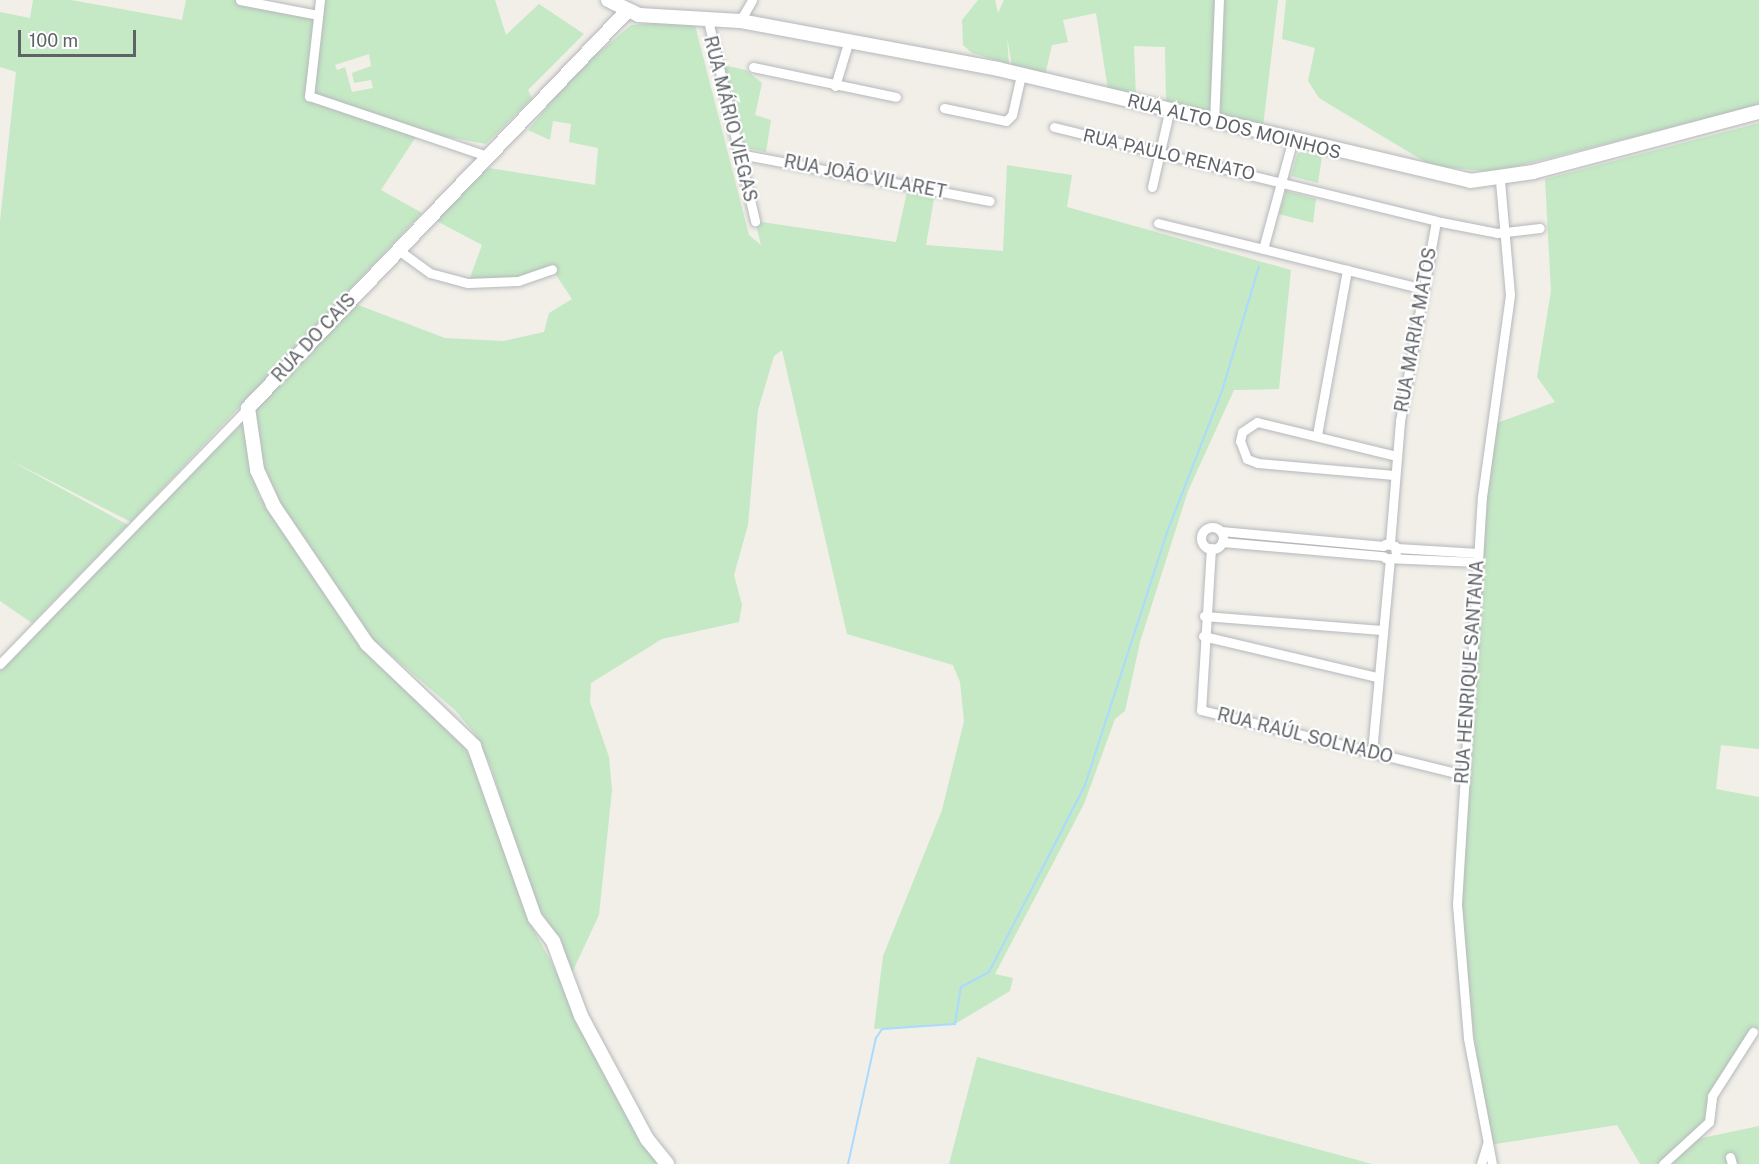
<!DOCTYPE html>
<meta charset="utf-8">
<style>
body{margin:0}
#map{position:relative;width:1759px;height:1164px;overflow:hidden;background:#f1efe8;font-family:"Public Sans",sans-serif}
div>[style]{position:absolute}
.green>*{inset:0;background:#c5e8c5}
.stream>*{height:2px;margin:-1px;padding:0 1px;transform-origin:1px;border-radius:1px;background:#aadaff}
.roads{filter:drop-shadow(0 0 2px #b5b8bc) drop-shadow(0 0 2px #b5b8bc)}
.street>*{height:9px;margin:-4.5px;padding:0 4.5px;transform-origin:4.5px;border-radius:4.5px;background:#fff}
.street>.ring{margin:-4.5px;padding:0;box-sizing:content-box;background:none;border:9px solid #fff;border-radius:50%}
.secondary>*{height:14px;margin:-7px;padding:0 7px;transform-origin:7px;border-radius:7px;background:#fff}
span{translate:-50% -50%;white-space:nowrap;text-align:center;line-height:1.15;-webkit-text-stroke:4.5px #fff;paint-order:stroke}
.street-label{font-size:18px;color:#5f6368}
.scale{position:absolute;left:18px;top:30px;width:118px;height:27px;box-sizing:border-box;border:3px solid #5f6368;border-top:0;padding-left:8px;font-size:18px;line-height:21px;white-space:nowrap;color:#5f6368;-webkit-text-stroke:4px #fff;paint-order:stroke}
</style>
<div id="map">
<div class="green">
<i style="clip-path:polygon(evenodd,33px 0,71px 0,182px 20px,186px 0,240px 0,317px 15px,321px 0,495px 0,506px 35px,539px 4px,584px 34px,528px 90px,532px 98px,486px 144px,419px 132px,381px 190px,422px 213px,131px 522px,6px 458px,128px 525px,32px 623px,0 601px,0 221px,16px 72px,0 67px,0 12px,30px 18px,33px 0,369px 54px,371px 66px,352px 73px,354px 83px,371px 80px,373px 88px,352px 92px,345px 67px,337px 70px,335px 65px,369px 54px)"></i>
<i style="clip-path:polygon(978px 0,995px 0,998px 13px,1004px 0,1278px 0,1263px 127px,1166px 105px,1165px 47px,1134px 46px,1136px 98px,1108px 90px,1096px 13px,1063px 20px,1068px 42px,1052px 45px,1045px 75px,1012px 66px,1007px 37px,1009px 64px,972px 53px,963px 45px,962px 20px)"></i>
<i style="clip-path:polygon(1286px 0,1759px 0,1759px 105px,1494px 172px,1432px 166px,1319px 98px,1308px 81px,1315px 48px,1282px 39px)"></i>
<i style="clip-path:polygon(687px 21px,695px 25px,749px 235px,761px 245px,755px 221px,896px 242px,907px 192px,934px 199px,926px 245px,1003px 251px,1007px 165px,1072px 175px,1067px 207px,1291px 270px,1279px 389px,1234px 390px,1188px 491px,1140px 642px,1125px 711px,1115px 719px,1084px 804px,995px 974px,1013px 978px,1010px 991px,955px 1024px,874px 1029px,883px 956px,942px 810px,964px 721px,960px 682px,953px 665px,847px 634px,782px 350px,774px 356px,758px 410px,748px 525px,734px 575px,742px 605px,739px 622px,662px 639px,591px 683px,590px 702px,609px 757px,612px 790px,599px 915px,570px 977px,562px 942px,534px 902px,491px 767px,474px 733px,455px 710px,371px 638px,281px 504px,263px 464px,255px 413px,259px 405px,353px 303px,445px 338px,503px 341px,544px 332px,549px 313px,572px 299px,552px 269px,532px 277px,468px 283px,482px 245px,431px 218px,489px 168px,595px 185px,598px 148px,569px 142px,571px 124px,553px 121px,550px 140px,528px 130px,577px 71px,631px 25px)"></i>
<i style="clip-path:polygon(723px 65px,746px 70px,762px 83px,755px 115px,771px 120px,766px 152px,745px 148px)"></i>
<i style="clip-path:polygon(1759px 123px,1759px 749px,1721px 745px,1716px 789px,1759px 797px,1759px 1027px,1712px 1096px,1709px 1122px,1697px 1139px,1759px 1126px,1759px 1164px,1640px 1164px,1617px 1125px,1489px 1145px,1492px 1164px,1481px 1164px,1488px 1142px,1457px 904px,1491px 425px,1555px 402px,1537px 377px,1551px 291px,1545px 179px)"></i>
<i style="clip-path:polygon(1298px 152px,1322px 156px,1318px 183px,1291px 176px)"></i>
<i style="clip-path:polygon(1286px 191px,1316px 199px,1313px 223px,1279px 214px)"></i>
<i style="clip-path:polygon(244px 422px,259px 496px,376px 663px,458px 737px,470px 757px,528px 919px,659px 1164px,0 1164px,0 662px)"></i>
<i style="clip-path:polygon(977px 1057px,1372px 1164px,949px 1164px)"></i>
</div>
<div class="stream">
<i style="left:848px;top:1164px;width:129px;rotate:-77.5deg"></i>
<i style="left:876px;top:1038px;width:11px;rotate:-56deg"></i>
<i style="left:882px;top:1029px;width:73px;rotate:-3.9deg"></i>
<i style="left:955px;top:1024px;width:37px;rotate:-81deg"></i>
<i style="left:961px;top:987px;width:32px;rotate:-28deg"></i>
<i style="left:989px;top:972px;width:210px;rotate:-62.8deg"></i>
<i style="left:1085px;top:785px;width:271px;rotate:-72deg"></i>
<i style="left:1169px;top:527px;width:146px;rotate:-68.7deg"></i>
<i style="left:1222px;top:391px;width:130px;rotate:-73.5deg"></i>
</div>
<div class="roads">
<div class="street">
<i style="left:240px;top:0;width:79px;rotate:10.9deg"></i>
<i style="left:320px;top:0;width:97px;rotate:96.5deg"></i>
<i style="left:309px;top:96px;width:185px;rotate:18.6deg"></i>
<i style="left:707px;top:16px;width:211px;rotate:76.8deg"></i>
<i style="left:740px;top:21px;width:24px;rotate:-60deg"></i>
<i style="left:753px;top:67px;width:146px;rotate:11.8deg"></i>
<i style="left:835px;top:86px;width:48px;rotate:-73.1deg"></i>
<i style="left:944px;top:108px;width:63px;rotate:11.8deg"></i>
<i style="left:1006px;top:121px;width:8px;rotate:-45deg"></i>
<i style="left:1012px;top:115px;width:41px;rotate:-77.3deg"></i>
<i style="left:1214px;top:123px;width:123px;rotate:-87.7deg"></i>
<i style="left:1054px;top:127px;width:393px;rotate:13.8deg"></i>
<i style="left:739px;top:154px;width:255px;rotate:10.6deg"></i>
<i style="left:1152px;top:187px;width:77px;rotate:-77.2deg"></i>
<i style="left:1158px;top:223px;width:108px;rotate:13.9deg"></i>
<i style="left:1263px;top:249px;width:111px;rotate:-74.8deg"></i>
<i style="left:397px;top:249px;width:41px;rotate:36deg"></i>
<i style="left:430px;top:273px;width:39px;rotate:15deg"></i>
<i style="left:468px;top:283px;width:50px;rotate:-2.3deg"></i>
<i style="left:518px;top:281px;width:36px;rotate:-19deg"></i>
<i style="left:1263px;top:249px;width:165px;rotate:14deg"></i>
<i style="left:1317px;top:435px;width:168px;rotate:-79.7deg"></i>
<i style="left:1394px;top:475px;width:137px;rotate:-175deg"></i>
<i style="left:1258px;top:463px;width:12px;rotate:-160deg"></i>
<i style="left:1247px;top:459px;width:19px;rotate:-111deg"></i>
<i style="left:1240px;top:441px;width:9px;rotate:-77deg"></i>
<i style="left:1242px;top:432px;width:18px;rotate:-34deg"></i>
<i style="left:1257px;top:422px;width:143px;rotate:13.7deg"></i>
<i class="ring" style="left:1201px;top:527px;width:13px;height:13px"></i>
<i style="left:1221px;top:531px;width:163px;rotate:5.3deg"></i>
<i style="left:1222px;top:542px;width:162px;rotate:5deg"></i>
<i style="left:1390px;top:543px;width:122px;rotate:-85.3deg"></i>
<i style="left:1400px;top:421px;width:203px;rotate:-79.8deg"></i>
<i style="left:1436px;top:221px;width:62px;rotate:11.1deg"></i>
<i style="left:1497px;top:233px;width:43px;rotate:-6.6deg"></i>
<i style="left:1385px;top:544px;width:10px;rotate:11deg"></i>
<i style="left:1395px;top:546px;width:10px;rotate:84deg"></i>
<i style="left:1211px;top:548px;width:162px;rotate:93.5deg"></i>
<i style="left:1201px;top:710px;width:270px;rotate:13.9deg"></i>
<i style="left:1397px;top:548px;width:81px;rotate:3.5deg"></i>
<i style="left:1385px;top:558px;width:93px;rotate:2.5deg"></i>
<i style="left:1204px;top:616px;width:178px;rotate:4.5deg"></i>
<i style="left:1203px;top:636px;width:179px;rotate:13.3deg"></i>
<i style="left:0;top:664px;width:356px;rotate:-45.9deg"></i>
<i style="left:1372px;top:752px;width:194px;rotate:-84.7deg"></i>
<i style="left:1730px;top:1157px;width:7px;rotate:74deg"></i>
<i style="left:1481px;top:1164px;width:21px;rotate:-73deg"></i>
<i style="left:1492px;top:1164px;width:128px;rotate:-100.8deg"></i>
<i style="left:1468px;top:1038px;width:134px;rotate:-94.7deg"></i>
<i style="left:1457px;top:904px;width:408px;rotate:-86.5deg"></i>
<i style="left:1482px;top:497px;width:204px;rotate:-82.1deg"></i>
<i style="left:1510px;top:295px;width:115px;rotate:-95deg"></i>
<i style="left:1663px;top:1164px;width:62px;rotate:-42.4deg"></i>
<i style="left:1709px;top:1122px;width:26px;rotate:-83deg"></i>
<i style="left:1712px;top:1096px;width:76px;rotate:-57.4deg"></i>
</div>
<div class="secondary">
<i style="left:608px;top:0;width:34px;rotate:26deg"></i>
<i style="left:639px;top:15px;width:101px;rotate:3.4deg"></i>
<i style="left:740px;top:21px;width:262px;rotate:10.5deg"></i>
<i style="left:998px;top:69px;width:485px;rotate:13.3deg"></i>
<i style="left:1470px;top:181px;width:64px;rotate:-8.1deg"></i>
<i style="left:1533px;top:172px;width:234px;rotate:-14.9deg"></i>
<i style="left:627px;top:11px;width:549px;rotate:133.67deg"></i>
<i style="left:248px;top:408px;width:63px;rotate:81.7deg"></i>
<i style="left:257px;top:470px;width:38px;rotate:65deg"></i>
<i style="left:273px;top:505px;width:168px;rotate:55.9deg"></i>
<i style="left:367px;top:644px;width:148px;rotate:43.6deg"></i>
<i style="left:474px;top:746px;width:182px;rotate:70.5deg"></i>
<i style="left:535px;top:918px;width:29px;rotate:52deg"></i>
<i style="left:553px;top:941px;width:80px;rotate:69.5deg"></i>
<i style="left:581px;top:1016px;width:140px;rotate:61.8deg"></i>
<i style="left:647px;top:1139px;width:32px;rotate:51deg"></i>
</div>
</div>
<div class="street-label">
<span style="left:730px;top:119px;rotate:76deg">RUA MÁRIO VIEGAS</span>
<span style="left:1234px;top:127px;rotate:14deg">RUA ALTO DOS MOINHOS</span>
<span style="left:1169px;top:155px;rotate:13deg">RUA PAULO RENATO</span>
<span style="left:865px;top:177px;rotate:11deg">RUA JOÃO VILARET</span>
<span style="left:1416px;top:330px;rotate:-80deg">RUA MARIA MATOS</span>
<span style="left:314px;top:338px;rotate:-47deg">RUA DO CAIS</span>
<span style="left:1470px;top:672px;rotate:-86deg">RUA HENRIQUE SANTANA</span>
<span style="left:1305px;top:736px;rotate:14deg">RUA RAÚL SOLNADO</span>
</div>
<div class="scale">100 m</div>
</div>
